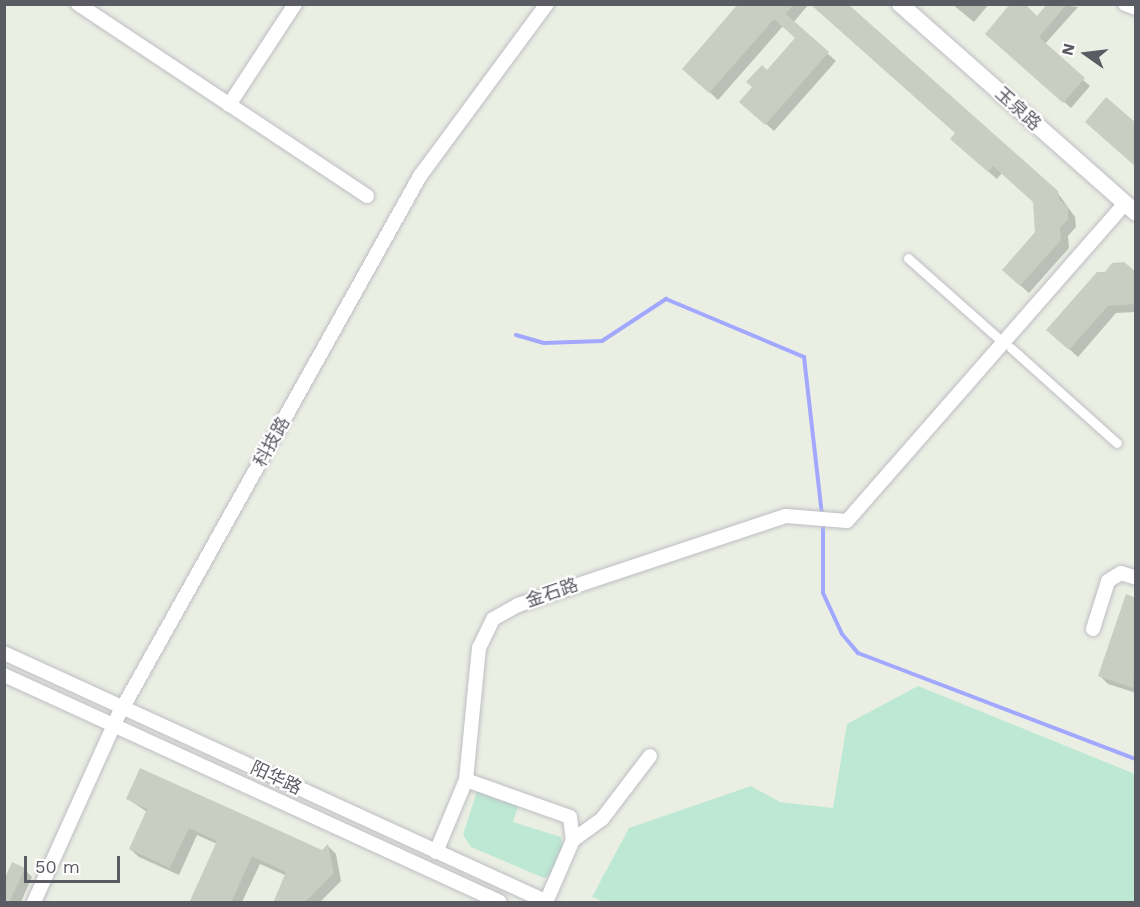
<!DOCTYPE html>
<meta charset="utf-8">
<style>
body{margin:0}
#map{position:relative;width:1140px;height:907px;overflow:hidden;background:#ebefe3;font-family:"Work Sans","Noto Sans SC",sans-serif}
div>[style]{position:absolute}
.green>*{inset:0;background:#bde8d3}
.shadow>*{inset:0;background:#0003}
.stream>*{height:4px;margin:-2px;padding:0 2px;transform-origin:2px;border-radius:2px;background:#a2a8ff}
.building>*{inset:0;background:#cacdc1}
.roads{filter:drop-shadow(0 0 2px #bebdc5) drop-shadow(0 0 2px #bebdc5)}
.pedestrian>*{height:9px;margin:-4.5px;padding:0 4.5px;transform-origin:4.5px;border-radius:4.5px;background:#fff}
.minor>*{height:14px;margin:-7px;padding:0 7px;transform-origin:7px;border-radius:7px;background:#fff}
.tertiary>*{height:16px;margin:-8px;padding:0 8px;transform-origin:8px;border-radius:8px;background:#fff}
span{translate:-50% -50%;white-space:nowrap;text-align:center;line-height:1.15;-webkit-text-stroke:4.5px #fff;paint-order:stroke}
.street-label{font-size:18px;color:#5b5b64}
.frame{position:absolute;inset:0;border:6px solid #5b5b64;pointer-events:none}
.north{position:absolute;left:1056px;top:24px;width:60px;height:60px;-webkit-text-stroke:4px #fff;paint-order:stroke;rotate:284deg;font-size:16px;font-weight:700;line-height:24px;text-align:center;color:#5b5b64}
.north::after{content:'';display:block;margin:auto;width:21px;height:27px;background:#5b5b64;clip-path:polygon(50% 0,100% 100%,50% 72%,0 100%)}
.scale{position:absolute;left:24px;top:856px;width:96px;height:27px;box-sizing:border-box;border:3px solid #5b5b64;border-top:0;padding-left:8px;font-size:18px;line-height:21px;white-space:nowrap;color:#5b5b64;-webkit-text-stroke:4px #fff;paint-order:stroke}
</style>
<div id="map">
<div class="green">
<i style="clip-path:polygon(918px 686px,1135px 774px,1135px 902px,604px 902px,592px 897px,629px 828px,751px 786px,780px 802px,833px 808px,847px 724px)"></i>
<i style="clip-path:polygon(477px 791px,519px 804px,513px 822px,561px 837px,564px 848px,553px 874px,544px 878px,471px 847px,463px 835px)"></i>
</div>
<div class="shadow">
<i style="clip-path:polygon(740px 4px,809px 4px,793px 23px,836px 61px,774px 131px,750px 110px,768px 72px,797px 39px,783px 26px,718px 100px,692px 76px)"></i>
<i style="clip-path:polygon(952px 4px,989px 4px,974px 22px)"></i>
<i style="clip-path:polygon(1049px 4px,1078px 7px,1044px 45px,1090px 86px,1071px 108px,993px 40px,1037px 18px)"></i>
<i style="clip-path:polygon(957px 134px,1057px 192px,1075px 217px,1076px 227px,1068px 236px,1069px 248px,1029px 293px,1012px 278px,1036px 233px,1034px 202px,1002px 173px,997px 179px,960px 147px)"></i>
<i style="clip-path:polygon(1132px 271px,1136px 271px,1136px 312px,1116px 313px,1078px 357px,1056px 337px)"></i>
<i style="clip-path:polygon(1136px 599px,1136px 693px,1108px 684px,1099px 675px)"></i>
<i style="clip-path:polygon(128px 799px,322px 852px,328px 846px,336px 854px,341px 881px,320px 902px,275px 902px,287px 876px,260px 864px,242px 902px,190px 902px,217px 844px,197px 835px,179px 875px,139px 857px,130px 849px,147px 812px)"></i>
<i style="clip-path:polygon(24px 869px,32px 877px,21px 902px,4px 902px)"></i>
</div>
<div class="stream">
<i style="left:516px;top:335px;width:29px;rotate:16deg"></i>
<i style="left:544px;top:343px;width:58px;rotate:-2deg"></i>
<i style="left:602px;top:341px;width:77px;rotate:-33.3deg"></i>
<i style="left:666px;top:299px;width:150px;rotate:22.8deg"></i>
<i style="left:804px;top:357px;width:159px;rotate:83.5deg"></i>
<i style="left:823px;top:523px;width:70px;rotate:90deg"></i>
<i style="left:823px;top:593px;width:45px;rotate:65.1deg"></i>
<i style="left:842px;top:634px;width:25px;rotate:50deg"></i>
<i style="left:858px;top:653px;width:298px;rotate:20.9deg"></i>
</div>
<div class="building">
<i style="clip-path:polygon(738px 4px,794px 4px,786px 14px,829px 52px,765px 125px,739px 102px,752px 87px,746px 82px,762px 65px,767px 70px,795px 38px,774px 19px,709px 93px,682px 69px)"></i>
<i style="clip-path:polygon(810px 4px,848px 4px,1058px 191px,1059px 199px,1068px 207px,1068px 219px,1060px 228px,1061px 240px,1020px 286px,1002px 270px,1035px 232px,1033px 202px,993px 166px,988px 172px,950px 139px,955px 133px)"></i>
<i style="clip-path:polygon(1010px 4px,1025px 4px,1037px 16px,1047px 4px,1067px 4px,1039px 37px,1085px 78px,1063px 103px,985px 34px)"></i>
<i style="clip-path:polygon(1106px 97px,1136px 123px,1136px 167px,1085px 122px)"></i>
<i style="clip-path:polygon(1124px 262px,1136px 272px,1136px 304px,1108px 306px,1069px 350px,1046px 330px,1097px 272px,1105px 272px,1112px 263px)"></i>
<i style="clip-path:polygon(1126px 594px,1136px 598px,1133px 688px,1098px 676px)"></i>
<i style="clip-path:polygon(140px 768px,322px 850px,328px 844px,334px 873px,304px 903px,273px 903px,286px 872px,252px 856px,231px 903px,189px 903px,217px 841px,189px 828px,170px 868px,129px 849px,147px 809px,126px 799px)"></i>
<i style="clip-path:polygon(12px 862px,25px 868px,9px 903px,4px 903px,4px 880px)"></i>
</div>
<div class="roads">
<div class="pedestrian">
<i style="left:908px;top:258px;width:118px;rotate:41.6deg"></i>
<i style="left:1011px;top:348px;width:142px;rotate:41.9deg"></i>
</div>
<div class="minor">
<i style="left:78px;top:4px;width:347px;rotate:33.6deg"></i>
<i style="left:1125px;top:4px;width:12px;rotate:20deg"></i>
<i style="left:229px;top:105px;width:121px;rotate:-56.8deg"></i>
<i style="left:1093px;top:629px;width:50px;rotate:-72.6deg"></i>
<i style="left:1108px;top:581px;width:15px;rotate:-32deg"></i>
<i style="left:1121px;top:573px;width:16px;rotate:18deg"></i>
<i style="left:4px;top:653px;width:597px;rotate:24.63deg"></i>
<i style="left:4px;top:675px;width:545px;rotate:24.59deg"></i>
<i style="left:466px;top:780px;width:110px;rotate:19.6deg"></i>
<i style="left:570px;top:817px;width:23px;rotate:83deg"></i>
<i style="left:573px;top:840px;width:68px;rotate:113.5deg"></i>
<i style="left:573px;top:840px;width:36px;rotate:-36deg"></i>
<i style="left:602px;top:819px;width:79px;rotate:-52.7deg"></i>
<i style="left:436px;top:852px;width:78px;rotate:-67.4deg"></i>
<i style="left:466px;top:780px;width:133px;rotate:-84.4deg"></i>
<i style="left:479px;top:648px;width:32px;rotate:-64deg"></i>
<i style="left:493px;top:619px;width:29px;rotate:-29deg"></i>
<i style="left:518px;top:605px;width:282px;rotate:-18.4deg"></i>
<i style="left:786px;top:516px;width:61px;rotate:4.7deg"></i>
<i style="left:847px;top:521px;width:422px;rotate:-48.8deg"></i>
<i style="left:34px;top:902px;width:204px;rotate:-65.7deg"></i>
<i style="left:118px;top:716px;width:619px;rotate:-60.78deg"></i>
<i style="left:420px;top:176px;width:214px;rotate:-53.6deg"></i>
</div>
<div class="tertiary">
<i style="left:900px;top:4px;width:315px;rotate:41.5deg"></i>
</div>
</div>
<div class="street-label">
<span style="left:1018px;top:109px;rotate:42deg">玉泉路</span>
<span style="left:272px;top:442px;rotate:-61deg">科技路</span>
<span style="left:552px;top:593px;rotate:-19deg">金石路</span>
<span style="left:276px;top:778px;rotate:25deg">阳华路</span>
</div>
<div class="frame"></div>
<div class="north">N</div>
<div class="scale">50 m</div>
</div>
